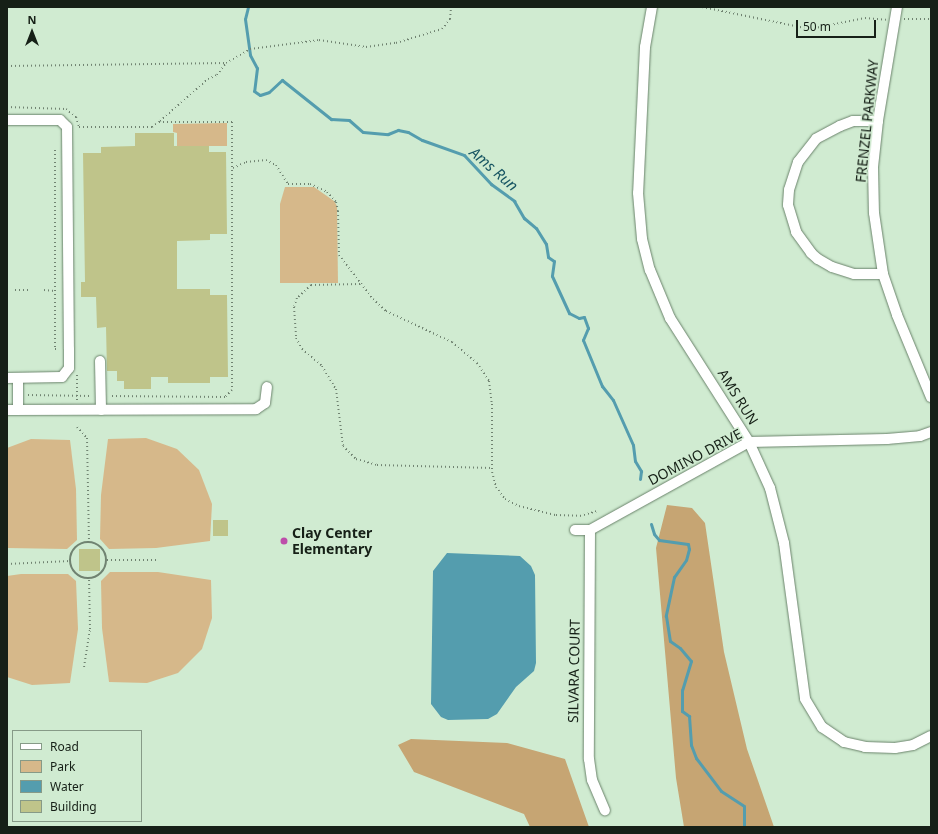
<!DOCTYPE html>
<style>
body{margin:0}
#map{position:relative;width:938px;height:834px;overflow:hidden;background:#d0ebd1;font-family:"Noto Sans",sans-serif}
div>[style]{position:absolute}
.green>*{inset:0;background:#d6b88a}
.forest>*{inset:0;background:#c6a573}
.water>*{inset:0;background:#549dae}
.stream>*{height:3px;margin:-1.5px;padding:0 1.5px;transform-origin:1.5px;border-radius:1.5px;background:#549dae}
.building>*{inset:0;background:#bfc48a}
.path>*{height:2px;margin-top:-1px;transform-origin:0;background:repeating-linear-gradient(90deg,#708371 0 1px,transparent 0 4px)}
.path>.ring{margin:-1px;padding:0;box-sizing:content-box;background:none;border:2px solid #708371;border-radius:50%}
.roads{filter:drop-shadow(0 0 1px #6a836b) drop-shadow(0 0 1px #6a836b)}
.minor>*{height:10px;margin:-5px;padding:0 5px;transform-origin:5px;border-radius:5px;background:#fff}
.dots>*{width:11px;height:11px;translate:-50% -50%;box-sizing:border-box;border:2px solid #d0ebd1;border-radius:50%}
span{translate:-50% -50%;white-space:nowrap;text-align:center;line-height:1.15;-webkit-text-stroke:3px #d0ebd1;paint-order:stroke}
.street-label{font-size:14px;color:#162017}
.poi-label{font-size:14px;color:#162017;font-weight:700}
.left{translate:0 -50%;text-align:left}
.water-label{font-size:15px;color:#185663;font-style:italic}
.frame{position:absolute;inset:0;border:8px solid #162017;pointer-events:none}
.legend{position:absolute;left:12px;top:730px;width:130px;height:92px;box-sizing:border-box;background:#d0ebd1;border:1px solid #869a87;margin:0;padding:5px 7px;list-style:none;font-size:12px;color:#162017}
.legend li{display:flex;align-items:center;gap:8px;height:20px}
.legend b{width:20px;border:1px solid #869a87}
.north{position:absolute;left:12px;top:12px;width:40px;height:40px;-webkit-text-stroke:3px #d0ebd1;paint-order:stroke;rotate:0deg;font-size:11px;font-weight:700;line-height:16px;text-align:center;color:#162017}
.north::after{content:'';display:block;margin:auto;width:14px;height:18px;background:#162017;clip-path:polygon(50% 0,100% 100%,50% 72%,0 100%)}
.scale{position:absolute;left:796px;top:20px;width:80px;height:18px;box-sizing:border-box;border:2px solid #162017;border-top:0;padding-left:5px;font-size:12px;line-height:14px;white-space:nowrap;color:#162017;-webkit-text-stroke:3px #d0ebd1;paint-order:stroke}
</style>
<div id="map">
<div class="green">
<i style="clip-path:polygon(227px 123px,227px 146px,177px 146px,177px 133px,173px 132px,173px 124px)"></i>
<i style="clip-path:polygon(285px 187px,314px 187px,334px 201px,337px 206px,338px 283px,280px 283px,280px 204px)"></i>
<i style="clip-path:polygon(146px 438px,177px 449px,199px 470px,212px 504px,210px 541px,156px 548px,109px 549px,100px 539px,101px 495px,108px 439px)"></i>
<i style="clip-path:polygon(31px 439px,70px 440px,76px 489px,77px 540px,67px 549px,7px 548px,7px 448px)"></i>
<i style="clip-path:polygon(110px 572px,158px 572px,211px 580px,212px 618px,202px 649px,178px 673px,147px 683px,109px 682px,102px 628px,101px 581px)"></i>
<i style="clip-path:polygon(21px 574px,68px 574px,76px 581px,78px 629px,70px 683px,32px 685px,7px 677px,7px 576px)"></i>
</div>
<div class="forest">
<i style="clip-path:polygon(667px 505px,692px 508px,705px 523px,724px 652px,747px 749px,774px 827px,684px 827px,676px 778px,656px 548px)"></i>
<i style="clip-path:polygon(411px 739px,507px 743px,565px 759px,589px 827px,530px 827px,524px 814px,414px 772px,398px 745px)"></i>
</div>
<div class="water">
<i style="clip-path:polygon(447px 553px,520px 556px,531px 566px,535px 575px,536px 663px,534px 671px,516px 687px,497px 714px,488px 719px,448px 720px,441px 717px,431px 704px,433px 571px)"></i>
</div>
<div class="stream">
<i style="left:248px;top:7px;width:12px;rotate:104deg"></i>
<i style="left:245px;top:19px;width:36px;rotate:82deg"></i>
<i style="left:250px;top:55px;width:15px;rotate:62deg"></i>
<i style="left:257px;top:68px;width:23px;rotate:97deg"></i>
<i style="left:254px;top:91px;width:7px;rotate:34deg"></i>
<i style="left:260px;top:95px;width:9px;rotate:-18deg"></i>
<i style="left:269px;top:92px;width:18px;rotate:-43deg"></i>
<i style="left:282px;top:80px;width:63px;rotate:38.5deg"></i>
<i style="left:331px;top:119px;width:18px;rotate:3deg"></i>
<i style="left:349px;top:120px;width:18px;rotate:41deg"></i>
<i style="left:363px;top:132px;width:25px;rotate:5deg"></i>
<i style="left:388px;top:134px;width:11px;rotate:-22deg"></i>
<i style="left:398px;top:130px;width:10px;rotate:11deg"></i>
<i style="left:408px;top:132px;width:16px;rotate:30deg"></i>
<i style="left:422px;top:140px;width:45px;rotate:19.7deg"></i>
<i style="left:464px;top:155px;width:40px;rotate:47deg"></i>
<i style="left:491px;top:184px;width:29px;rotate:36deg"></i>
<i style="left:514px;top:201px;width:20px;rotate:60deg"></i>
<i style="left:524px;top:218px;width:16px;rotate:40deg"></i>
<i style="left:536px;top:228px;width:19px;rotate:58deg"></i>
<i style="left:546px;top:244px;width:13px;rotate:81deg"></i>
<i style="left:548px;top:257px;width:7px;rotate:34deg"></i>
<i style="left:554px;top:261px;width:15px;rotate:98deg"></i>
<i style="left:552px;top:276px;width:41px;rotate:65.3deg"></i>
<i style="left:569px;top:313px;width:11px;rotate:27deg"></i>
<i style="left:579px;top:318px;width:5px;rotate:-11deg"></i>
<i style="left:584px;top:317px;width:12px;rotate:70deg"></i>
<i style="left:588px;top:328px;width:13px;rotate:113deg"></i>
<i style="left:583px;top:340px;width:50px;rotate:67.6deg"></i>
<i style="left:602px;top:386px;width:18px;rotate:52deg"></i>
<i style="left:613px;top:400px;width:49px;rotate:66deg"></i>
<i style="left:633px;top:445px;width:16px;rotate:83deg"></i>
<i style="left:635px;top:461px;width:12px;rotate:59deg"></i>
<i style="left:641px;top:471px;width:8px;rotate:97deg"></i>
<i style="left:651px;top:524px;width:10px;rotate:73deg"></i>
<i style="left:654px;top:534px;width:8px;rotate:50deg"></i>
<i style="left:659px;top:540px;width:29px;rotate:8deg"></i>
<i style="left:688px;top:544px;width:5px;rotate:79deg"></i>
<i style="left:689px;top:549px;width:11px;rotate:105deg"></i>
<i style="left:686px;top:560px;width:21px;rotate:125deg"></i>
<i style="left:674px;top:577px;width:40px;rotate:102deg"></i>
<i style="left:666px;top:616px;width:25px;rotate:81deg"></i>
<i style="left:670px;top:641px;width:12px;rotate:35deg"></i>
<i style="left:680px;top:648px;width:17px;rotate:50deg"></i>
<i style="left:691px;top:661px;width:30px;rotate:107deg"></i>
<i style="left:682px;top:690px;width:21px;rotate:90deg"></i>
<i style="left:682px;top:711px;width:9px;rotate:36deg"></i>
<i style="left:689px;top:716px;width:29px;rotate:86deg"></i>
<i style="left:691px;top:745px;width:14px;rotate:69deg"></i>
<i style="left:696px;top:758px;width:41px;rotate:52.9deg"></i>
<i style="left:721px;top:791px;width:27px;rotate:33deg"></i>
<i style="left:744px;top:806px;width:21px;rotate:90deg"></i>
</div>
<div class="building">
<i style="clip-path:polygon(135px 133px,174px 133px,174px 146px,209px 146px,209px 152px,226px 152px,227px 234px,210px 234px,210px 240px,177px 241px,177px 289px,210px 289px,210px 295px,227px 295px,228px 377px,210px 377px,210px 383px,168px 383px,168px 377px,151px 377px,151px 389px,124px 389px,124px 381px,117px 381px,117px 371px,107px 371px,106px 327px,97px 328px,96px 297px,81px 297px,81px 282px,85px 282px,83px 153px,101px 153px,101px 147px,135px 146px)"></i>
<i style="clip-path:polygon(213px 520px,228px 520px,228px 536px,213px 536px)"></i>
<i style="clip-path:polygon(79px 549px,100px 549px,100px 571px,79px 571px)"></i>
</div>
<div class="path">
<i style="left:702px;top:7px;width:110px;rotate:11.5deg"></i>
<i style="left:810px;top:29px;width:56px;rotate:-11.3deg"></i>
<i style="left:865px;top:18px;width:21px;rotate:5deg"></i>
<i style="left:904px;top:19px;width:27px"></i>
<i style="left:7px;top:66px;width:219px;rotate:-0.8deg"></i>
<i style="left:226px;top:63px;width:28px;rotate:-30deg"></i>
<i style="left:250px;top:49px;width:70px;rotate:-7.4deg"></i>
<i style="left:319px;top:40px;width:48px;rotate:8.5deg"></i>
<i style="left:366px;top:47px;width:30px;rotate:-8deg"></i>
<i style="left:396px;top:43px;width:48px;rotate:-16.9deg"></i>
<i style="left:442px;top:29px;width:13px;rotate:-51deg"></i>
<i style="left:450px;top:19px;width:12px;rotate:-85deg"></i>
<i style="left:7px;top:107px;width:59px;rotate:1.9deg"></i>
<i style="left:66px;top:109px;width:13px;rotate:39deg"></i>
<i style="left:76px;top:117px;width:10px;rotate:73deg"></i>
<i style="left:160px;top:121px;width:64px;rotate:-41.2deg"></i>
<i style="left:208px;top:79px;width:10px;rotate:-24deg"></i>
<i style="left:217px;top:75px;width:15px;rotate:-53deg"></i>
<i style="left:79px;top:127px;width:73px"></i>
<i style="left:152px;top:127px;width:9px;rotate:-36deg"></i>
<i style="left:159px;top:122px;width:73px"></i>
<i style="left:232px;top:122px;width:268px;rotate:90deg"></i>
<i style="left:232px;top:390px;width:10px;rotate:135deg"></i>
<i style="left:225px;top:397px;width:114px;rotate:-179.5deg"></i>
<i style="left:55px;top:150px;width:199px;rotate:90deg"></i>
<i style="left:55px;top:349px;width:4px"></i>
<i style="left:233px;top:168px;width:14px;rotate:-25deg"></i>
<i style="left:246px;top:162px;width:20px;rotate:-6deg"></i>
<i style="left:266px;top:160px;width:11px;rotate:27deg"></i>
<i style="left:276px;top:165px;width:22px;rotate:58deg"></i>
<i style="left:288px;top:184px;width:22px"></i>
<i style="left:310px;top:184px;width:19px;rotate:25deg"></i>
<i style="left:327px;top:192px;width:13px;rotate:48deg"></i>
<i style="left:336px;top:202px;width:9px;rotate:77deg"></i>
<i style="left:338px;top:211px;width:44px;rotate:88.7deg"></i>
<i style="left:339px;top:255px;width:56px;rotate:52.3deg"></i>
<i style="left:373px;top:299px;width:18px;rotate:43deg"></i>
<i style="left:386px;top:311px;width:73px;rotate:25.2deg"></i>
<i style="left:452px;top:342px;width:33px;rotate:40deg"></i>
<i style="left:477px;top:363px;width:22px;rotate:56deg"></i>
<i style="left:489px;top:381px;width:23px;rotate:83deg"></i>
<i style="left:492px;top:404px;width:68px;rotate:90deg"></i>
<i style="left:492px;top:472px;width:16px;rotate:75deg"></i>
<i style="left:496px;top:487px;width:15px;rotate:53deg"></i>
<i style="left:505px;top:499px;width:16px;rotate:27deg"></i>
<i style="left:519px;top:506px;width:38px;rotate:14deg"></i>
<i style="left:556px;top:515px;width:24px;rotate:2deg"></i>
<i style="left:580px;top:516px;width:18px;rotate:-16deg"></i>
<i style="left:360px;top:284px;width:49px;rotate:178.8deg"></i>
<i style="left:311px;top:285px;width:19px;rotate:137deg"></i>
<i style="left:297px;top:298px;width:9px;rotate:108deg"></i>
<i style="left:294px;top:307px;width:31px;rotate:86deg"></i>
<i style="left:296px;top:338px;width:13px;rotate:61deg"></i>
<i style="left:302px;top:349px;width:26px;rotate:40deg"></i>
<i style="left:322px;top:366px;width:27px;rotate:59deg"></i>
<i style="left:336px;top:389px;width:57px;rotate:83deg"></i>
<i style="left:343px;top:446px;width:18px;rotate:45deg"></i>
<i style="left:356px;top:459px;width:22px;rotate:16deg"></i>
<i style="left:377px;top:465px;width:115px;rotate:1.5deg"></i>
<i style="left:15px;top:290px;width:13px"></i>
<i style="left:44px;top:290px;width:11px;rotate:5deg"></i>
<i style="left:77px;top:375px;width:26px;rotate:90deg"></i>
<i style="left:28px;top:395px;width:63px;rotate:0.9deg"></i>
<i style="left:77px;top:427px;width:15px;rotate:48deg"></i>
<i style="left:87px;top:438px;width:103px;rotate:88.9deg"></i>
<i class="ring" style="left:70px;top:542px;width:34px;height:34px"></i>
<i style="left:107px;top:560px;width:50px"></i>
<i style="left:7px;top:564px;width:63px;rotate:-2.7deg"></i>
<i style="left:84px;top:667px;width:38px;rotate:-81deg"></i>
<i style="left:90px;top:629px;width:50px;rotate:-91.1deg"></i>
</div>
<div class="roads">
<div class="minor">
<i style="left:652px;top:7px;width:41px;rotate:99.9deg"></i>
<i style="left:645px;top:47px;width:146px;rotate:92.7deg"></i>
<i style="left:638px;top:193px;width:46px;rotate:85deg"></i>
<i style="left:642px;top:239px;width:32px;rotate:76deg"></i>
<i style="left:650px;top:270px;width:52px;rotate:67.4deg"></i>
<i style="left:670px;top:318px;width:147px;rotate:57.5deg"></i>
<i style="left:749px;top:442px;width:51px;rotate:65.5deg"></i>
<i style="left:770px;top:488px;width:57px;rotate:75.7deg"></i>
<i style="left:784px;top:543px;width:157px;rotate:82.3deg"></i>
<i style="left:805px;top:699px;width:33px;rotate:59deg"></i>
<i style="left:822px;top:727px;width:27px;rotate:34deg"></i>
<i style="left:844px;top:742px;width:22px;rotate:13deg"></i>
<i style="left:865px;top:747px;width:30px;rotate:2deg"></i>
<i style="left:895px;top:748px;width:18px;rotate:-9deg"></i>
<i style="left:913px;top:745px;width:20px;rotate:-27deg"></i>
<i style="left:897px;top:7px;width:116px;rotate:99.5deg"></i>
<i style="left:878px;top:121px;width:46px;rotate:96.2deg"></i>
<i style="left:873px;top:167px;width:46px;rotate:88.8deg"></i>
<i style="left:874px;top:213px;width:62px;rotate:81.6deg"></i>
<i style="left:883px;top:274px;width:43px;rotate:71.1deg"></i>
<i style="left:897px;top:315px;width:89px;rotate:67.5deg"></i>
<i style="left:7px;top:120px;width:53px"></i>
<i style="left:60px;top:120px;width:10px;rotate:45deg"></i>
<i style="left:67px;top:127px;width:222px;rotate:89.5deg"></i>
<i style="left:69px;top:349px;width:19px;rotate:90deg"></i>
<i style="left:69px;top:368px;width:11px;rotate:128deg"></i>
<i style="left:62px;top:377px;width:55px;rotate:179deg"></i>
<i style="left:878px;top:121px;width:25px;rotate:180deg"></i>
<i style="left:853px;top:121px;width:14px;rotate:159deg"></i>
<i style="left:840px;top:126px;width:27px;rotate:152deg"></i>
<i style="left:816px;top:139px;width:29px;rotate:128deg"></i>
<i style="left:798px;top:162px;width:29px;rotate:108deg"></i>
<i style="left:789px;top:190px;width:15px;rotate:94deg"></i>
<i style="left:788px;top:205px;width:28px;rotate:73deg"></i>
<i style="left:796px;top:232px;width:26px;rotate:54deg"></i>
<i style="left:811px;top:253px;width:9px;rotate:41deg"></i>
<i style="left:818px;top:259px;width:16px;rotate:30deg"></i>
<i style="left:832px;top:267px;width:23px;rotate:18deg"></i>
<i style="left:854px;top:274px;width:29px"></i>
<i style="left:100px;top:361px;width:49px;rotate:88.8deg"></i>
<i style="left:7px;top:410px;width:249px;rotate:-0.2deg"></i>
<i style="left:256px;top:409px;width:11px;rotate:-34deg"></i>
<i style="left:265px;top:403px;width:16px;rotate:-83deg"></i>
<i style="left:18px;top:410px;width:32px;rotate:-90deg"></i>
<i style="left:575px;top:530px;width:15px"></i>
<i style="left:590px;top:530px;width:182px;rotate:-29deg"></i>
<i style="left:749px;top:442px;width:138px;rotate:-1.2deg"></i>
<i style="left:887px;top:439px;width:33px;rotate:-5deg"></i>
<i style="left:920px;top:436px;width:12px;rotate:-20deg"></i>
<i style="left:590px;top:530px;width:229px;rotate:90.3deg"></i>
<i style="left:589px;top:759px;width:21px;rotate:82deg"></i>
<i style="left:592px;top:780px;width:33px;rotate:67deg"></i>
</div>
</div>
<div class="dots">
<i style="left:284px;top:541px;background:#bd4daa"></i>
</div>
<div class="street-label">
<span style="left:867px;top:121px;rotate:-84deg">FRENZEL PARKWAY</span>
<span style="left:738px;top:397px;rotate:58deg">AMS RUN</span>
<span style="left:695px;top:457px;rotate:-28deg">DOMINO DRIVE</span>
<span style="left:574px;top:671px;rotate:-89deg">SILVARA COURT</span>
</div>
<div class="poi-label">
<span class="left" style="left:292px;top:541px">Clay Center<br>Elementary</span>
</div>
<div class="water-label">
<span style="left:494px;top:169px;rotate:41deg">Ams Run</span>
</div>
<div class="frame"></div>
<ul class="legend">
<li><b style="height:5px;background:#fff"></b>Road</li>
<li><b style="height:11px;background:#d6b88a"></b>Park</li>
<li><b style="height:11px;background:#549dae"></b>Water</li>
<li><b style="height:11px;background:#bfc48a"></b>Building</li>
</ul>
<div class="north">N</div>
<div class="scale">50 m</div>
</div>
